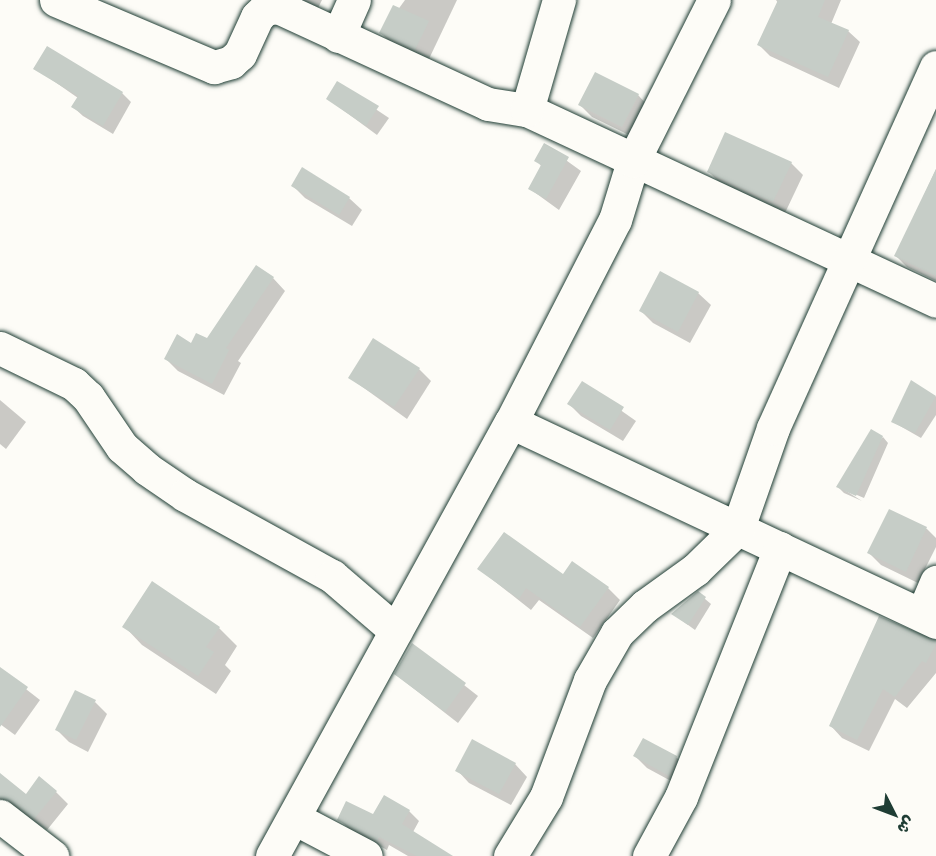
<!DOCTYPE html>
<meta charset="utf-8">
<style>
body{margin:0}
#map{position:relative;width:936px;height:856px;overflow:hidden;background:#fdfcf7;font-family:"Playpen Sans","Playpen Sans Arabic",sans-serif}
div>[style]{position:absolute}
.shadow>*{inset:0;background:#0003}
.building>*{inset:0;background:#c6cdc7}
.roads{filter:drop-shadow(0 0 2px #1f3d34) drop-shadow(0 0 2px #1f3d34)}
.minor>*{height:33px;margin:-16.5px;padding:0 16.5px;transform-origin:16.5px;border-radius:16.5px;background:#fdfcf7}
span{translate:-50% -50%;white-space:nowrap;text-align:center;line-height:1.15;-webkit-text-stroke:4.5px #fdfcf7;paint-order:stroke}
.north{position:absolute;left:864px;top:784px;width:60px;height:60px;-webkit-text-stroke:4px #fdfcf7;paint-order:stroke;rotate:132deg;font-size:16px;font-weight:700;line-height:24px;text-align:center;color:#1f3d34}
.north::after{content:'';display:block;margin:auto;width:21px;height:27px;background:#1f3d34;clip-path:polygon(50% 0,100% 100%,50% 72%,0 100%)}
</style>
<div id="map">
<div class="shadow">
<i style="clip-path:polygon(298px 0,322px 0,317px 10px)"></i>
<i style="clip-path:polygon(405px 0,457px 0,428px 61px,393px 45px,381px 33px)"></i>
<i style="clip-path:polygon(776px 0,841px 0,831px 24px,848px 31px,860px 42px,839px 88px,770px 56px,759px 45px,778px 3px)"></i>
<i style="clip-path:polygon(35px 68px,122px 93px,131px 102px,113px 134px,83px 116px,73px 107px,78px 98px)"></i>
<i style="clip-path:polygon(338px 84px,389px 118px,377px 135px,328px 99px)"></i>
<i style="clip-path:polygon(638px 95px,650px 108px,635px 138px,592px 117px,580px 105px)"></i>
<i style="clip-path:polygon(545px 145px,581px 171px,559px 210px,530px 189px,542px 167px,536px 160px)"></i>
<i style="clip-path:polygon(791px 163px,803px 175px,785px 213px,721px 184px,709px 172px)"></i>
<i style="clip-path:polygon(936px 169px,936px 281px,907px 267px,896px 256px)"></i>
<i style="clip-path:polygon(292px 185px,349px 198px,362px 210px,352px 226px,305px 198px)"></i>
<i style="clip-path:polygon(273px 278px,285px 291px,238px 361px,241px 363px,224px 395px,178px 371px,166px 359px,207px 340px)"></i>
<i style="clip-path:polygon(698px 293px,711px 305px,690px 343px,653px 323px,641px 311px)"></i>
<i style="clip-path:polygon(419px 369px,431px 381px,407px 419px,350px 378px)"></i>
<i style="clip-path:polygon(912px 382px,936px 397px,936px 415px,921px 438px,893px 422px)"></i>
<i style="clip-path:polygon(582px 383px,636px 421px,623px 441px,581px 416px,569px 404px)"></i>
<i style="clip-path:polygon(0 400px,26px 422px,6px 449px,0 444px)"></i>
<i style="clip-path:polygon(883px 437px,888px 443px,864px 498px,843px 489px,862px 501px,844px 493px,838px 487px)"></i>
<i style="clip-path:polygon(890px 511px,927px 529px,936px 538px,936px 547px,918px 583px,881px 565px,869px 553px)"></i>
<i style="clip-path:polygon(479px 569px,563px 576px,608px 588px,620px 600px,593px 638px,539px 600px,531px 610px)"></i>
<i style="clip-path:polygon(698px 593px,711px 604px,695px 630px,673px 614px)"></i>
<i style="clip-path:polygon(124px 626px,219px 628px,237px 646px,225px 665px,231px 671px,216px 694px,142px 645px)"></i>
<i style="clip-path:polygon(936px 641px,936px 673px,907px 708px,895px 699px,869px 751px,842px 738px,831px 726px)"></i>
<i style="clip-path:polygon(413px 645px,478px 696px,458px 723px,395px 674px)"></i>
<i style="clip-path:polygon(4px 672px,40px 700px,15px 735px,0 724px,0 678px)"></i>
<i style="clip-path:polygon(95px 702px,107px 714px,88px 752px,69px 742px,57px 730px)"></i>
<i style="clip-path:polygon(635px 756px,676px 757px,689px 770px,682px 787px,647px 768px)"></i>
<i style="clip-path:polygon(515px 764px,527px 777px,511px 805px,469px 783px,457px 770px)"></i>
<i style="clip-path:polygon(0 775px,26px 796px,56px 792px,68px 804px,47px 830px,0 800px)"></i>
<i style="clip-path:polygon(409px 811px,419px 821px,413px 832px,450px 856px,408px 856px,389px 845px,387px 850px,349px 829px,339px 819px)"></i>
</div>
<div class="building">
<i style="clip-path:polygon(778px 0,825px 0,818px 17px,849px 30px,828px 77px,757px 45px)"></i>
<i style="clip-path:polygon(393px 5px,429px 21px,415px 50px,379px 33px)"></i>
<i style="clip-path:polygon(47px 46px,123px 92px,103px 126px,71px 107px,78px 96px,33px 69px)"></i>
<i style="clip-path:polygon(595px 72px,639px 94px,622px 127px,578px 105px)"></i>
<i style="clip-path:polygon(337px 81px,379px 106px,366px 126px,326px 99px)"></i>
<i style="clip-path:polygon(725px 132px,792px 162px,773px 202px,707px 172px)"></i>
<i style="clip-path:polygon(544px 143px,569px 157px,546px 199px,528px 189px,541px 165px,534px 161px)"></i>
<i style="clip-path:polygon(302px 167px,350px 197px,339px 215px,291px 186px)"></i>
<i style="clip-path:polygon(936px 169px,936px 276px,894px 256px)"></i>
<i style="clip-path:polygon(256px 265px,274px 277px,226px 348px,229px 350px,212px 384px,164px 359px,177px 334px,191px 343px,196px 333px,207px 338px)"></i>
<i style="clip-path:polygon(660px 271px,699px 292px,678px 332px,639px 311px)"></i>
<i style="clip-path:polygon(373px 338px,420px 368px,394px 407px,348px 378px)"></i>
<i style="clip-path:polygon(911px 380px,936px 396px,915px 433px,891px 422px)"></i>
<i style="clip-path:polygon(582px 381px,624px 407px,610px 430px,567px 404px)"></i>
<i style="clip-path:polygon(871px 429px,883px 436px,856px 496px,836px 487px)"></i>
<i style="clip-path:polygon(889px 509px,927px 527px,906px 572px,867px 553px)"></i>
<i style="clip-path:polygon(504px 532px,563px 574px,572px 561px,609px 587px,580px 627px,526px 588px,519px 599px,477px 569px)"></i>
<i style="clip-path:polygon(152px 581px,220px 627px,206px 647px,214px 652px,198px 676px,122px 627px)"></i>
<i style="clip-path:polygon(698px 591px,706px 597px,688px 625px,671px 614px)"></i>
<i style="clip-path:polygon(879px 616px,936px 640px,936px 644px,926px 663px,922px 661px,895px 697px,883px 689px,857px 740px,829px 726px)"></i>
<i style="clip-path:polygon(412px 643px,466px 683px,445px 712px,394px 674px)"></i>
<i style="clip-path:polygon(0 667px,28px 687px,0 727px)"></i>
<i style="clip-path:polygon(75px 690px,96px 700px,76px 740px,55px 730px)"></i>
<i style="clip-path:polygon(643px 738px,677px 756px,669px 776px,633px 756px)"></i>
<i style="clip-path:polygon(472px 739px,516px 763px,499px 794px,455px 771px)"></i>
<i style="clip-path:polygon(0 773px,26px 794px,39px 776px,57px 791px,34px 819px,11px 801px,0 798px)"></i>
<i style="clip-path:polygon(384px 795px,410px 810px,402px 824px,453px 856px,417px 856px,379px 837px,377px 841px,337px 820px,346px 801px,373px 814px)"></i>
</div>
<div class="roads">
<div class="minor">
<i style="left:56px;top:0;width:172px;rotate:23deg"></i>
<i style="left:214px;top:67px;width:18px;rotate:-16deg"></i>
<i style="left:231px;top:62px;width:12px;rotate:-42deg"></i>
<i style="left:240px;top:54px;width:41px;rotate:-65.3deg"></i>
<i style="left:257px;top:17px;width:11px;rotate:-45deg"></i>
<i style="left:265px;top:9px;width:13px;rotate:-9deg"></i>
<i style="left:278px;top:7px;width:231px;rotate:24.8deg"></i>
<i style="left:488px;top:104px;width:39px;rotate:9deg"></i>
<i style="left:527px;top:110px;width:451px;rotate:25deg"></i>
<i style="left:338px;top:36px;width:39px;rotate:-66deg"></i>
<i style="left:527px;top:110px;width:115px;rotate:-73.8deg"></i>
<i style="left:0;top:348px;width:82px;rotate:25.9deg"></i>
<i style="left:74px;top:384px;width:19px;rotate:43deg"></i>
<i style="left:88px;top:397px;width:60px;rotate:55.8deg"></i>
<i style="left:122px;top:447px;width:33px;rotate:41deg"></i>
<i style="left:147px;top:469px;width:46px;rotate:34.4deg"></i>
<i style="left:185px;top:495px;width:168px;rotate:28.9deg"></i>
<i style="left:332px;top:576px;width:84px;rotate:40.7deg"></i>
<i style="left:511px;top:422px;width:470px;rotate:25.2deg"></i>
<i style="left:923px;top:613px;width:34px;rotate:-67deg"></i>
<i style="left:0;top:816px;width:66px;rotate:37.6deg"></i>
<i style="left:294px;top:818px;width:81px;rotate:27.8deg"></i>
<i style="left:272px;top:856px;width:495px;rotate:-61.2deg"></i>
<i style="left:511px;top:422px;width:227px;rotate:-62.8deg"></i>
<i style="left:615px;top:220px;width:62px;rotate:-73deg"></i>
<i style="left:633px;top:161px;width:180px;rotate:-63.3deg"></i>
<i style="left:510px;top:856px;width:69px;rotate:-58.6deg"></i>
<i style="left:546px;top:797px;width:125px;rotate:-69.4deg"></i>
<i style="left:590px;top:680px;width:54px;rotate:-60.1deg"></i>
<i style="left:617px;top:633px;width:39px;rotate:-44deg"></i>
<i style="left:645px;top:606px;width:62px;rotate:-35.8deg"></i>
<i style="left:695px;top:570px;width:60px;rotate:-44.3deg"></i>
<i style="left:738px;top:528px;width:106px;rotate:-70.7deg"></i>
<i style="left:773px;top:428px;width:396px;rotate:-65.7deg"></i>
<i style="left:649px;top:856px;width:67px;rotate:-61.5deg"></i>
<i style="left:681px;top:797px;width:268px;rotate:-68.3deg"></i>
</div>
</div>
<div class="north">ش</div>
</div>
